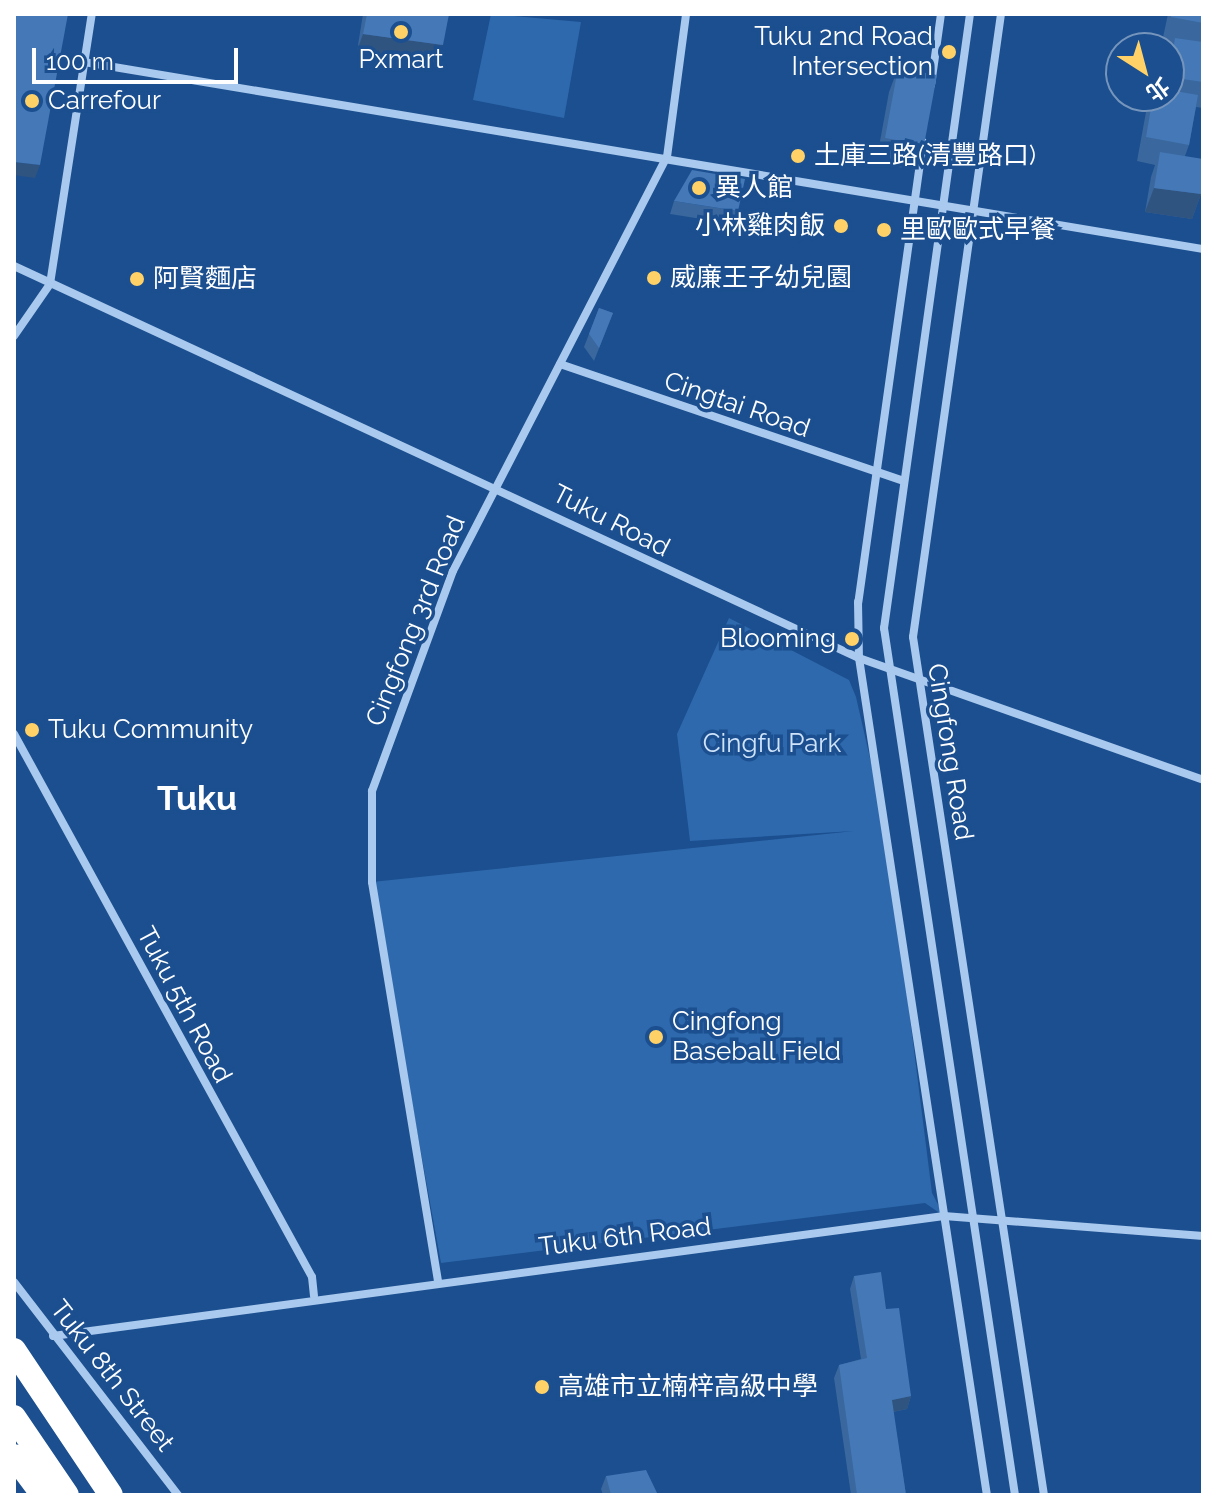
<!DOCTYPE html>
<meta charset="utf-8">
<style>
body{margin:0}
#map{position:relative;width:1217px;height:1509px;overflow:hidden;background:#1b4f8f;font-family:Raleway,"Noto Sans TC",sans-serif}
div>[style]{position:absolute}
.green>*{inset:0;background:#2e69ad}
.street>*{height:8px;margin:-4px;padding:0 4px;transform-origin:4px;border-radius:4px;background:#a9c9ee}
.highway>*{height:24px;margin:-12px;padding:0 12px;transform-origin:12px;border-radius:12px;background:#fff}
.wall>*{inset:0;background:#3a679d}
.shaded-wall>*{inset:0;background:#305480}
.building>*{inset:0;background:#4478b7}
.dots>*{width:22px;height:22px;translate:-50% -50%;box-sizing:border-box;border:4px solid #1b4f8f;border-radius:50%}
span{translate:-50% -50%;white-space:nowrap;text-align:center;line-height:1.15;-webkit-text-stroke:7px #1b4f8f;paint-order:stroke}
.poi-label{font-size:26px;color:#fff}
.right{translate:-100% -50%;text-align:right}
.left{translate:0 -50%;text-align:left}
.street-label{font-size:26px;color:#fff}
.park-label{font-size:26px;color:#cfe3fa}
.district-label{font-size:34px;color:#fff;font-weight:700}
.frame{position:absolute;inset:0;border:16px solid #fff;pointer-events:none}
.north{position:absolute;left:1105px;top:32px;width:80px;height:80px;box-sizing:border-box;background:#1b4f8f;border:2px solid #7695bc;border-radius:50%;rotate:144deg;font-size:22px;font-weight:700;line-height:32px;text-align:center;color:#fff}
.north::after{content:'';display:block;margin:auto;width:28px;height:36px;background:#ffd166;clip-path:polygon(50% 0,100% 100%,50% 72%,0 100%)}
.scale{position:absolute;left:32px;top:48px;width:206px;height:36px;box-sizing:border-box;border:4px solid #fff;border-top:0;padding-left:10px;font-size:24px;line-height:28px;white-space:nowrap;color:#fff;-webkit-text-stroke:6px #1b4f8f;paint-order:stroke}
</style>
<div id="map">
<div class="green">
<i style="clip-path:polygon(491px 14px,581px 22px,564px 118px,473px 100px)"></i>
<i style="clip-path:polygon(729px 618px,849px 680px,856px 697px,886px 828px,932px 1193px,944px 1216px,925px 1203px,441px 1263px,372px 882px,854px 831px,690px 841px,677px 734px)"></i>
</div>
<div class="street">
<i style="left:970px;top:14px;width:620px;rotate:97.97deg"></i>
<i style="left:884px;top:628px;width:877px;rotate:81.41deg"></i>
<i style="left:1001px;top:14px;width:629px;rotate:98.04deg"></i>
<i style="left:913px;top:637px;width:868px;rotate:81.32deg"></i>
<i style="left:84px;top:62px;width:1135px;rotate:9.49deg"></i>
<i style="left:931px;top:85px;width:72px;rotate:-82deg"></i>
<i style="left:923px;top:142px;width:465px;rotate:98deg"></i>
<i style="left:858px;top:602px;width:56px;rotate:89deg"></i>
<i style="left:859px;top:658px;width:847px;rotate:81.31deg"></i>
<i style="left:14px;top:266px;width:931px;rotate:24.89deg"></i>
<i style="left:859px;top:658px;width:365px;rotate:19.5deg"></i>
<i style="left:14px;top:336px;width:63px;rotate:-55.3deg"></i>
<i style="left:50px;top:284px;width:273px;rotate:-81.2deg"></i>
<i style="left:560px;top:364px;width:362px;rotate:18.8deg"></i>
<i style="left:14px;top:734px;width:619px;rotate:61.24deg"></i>
<i style="left:312px;top:1277px;width:19px;rotate:84deg"></i>
<i style="left:438px;top:1281px;width:404px;rotate:-99.4deg"></i>
<i style="left:372px;top:882px;width:91px;rotate:-90deg"></i>
<i style="left:372px;top:791px;width:234px;rotate:-69.8deg"></i>
<i style="left:453px;top:571px;width:466px;rotate:-62.7deg"></i>
<i style="left:667px;top:157px;width:144px;rotate:-82.4deg"></i>
<i style="left:14px;top:1282px;width:269px;rotate:52.4deg"></i>
<i style="left:53px;top:1336px;width:899px;rotate:-7.67deg"></i>
<i style="left:944px;top:1216px;width:260px;rotate:4.4deg"></i>
</div>
<div class="highway">
<i style="left:14px;top:1350px;width:174px;rotate:56.2deg"></i>
<i style="left:14px;top:1417px;width:94px;rotate:55.8deg"></i>
<i style="left:14px;top:1456px;width:49px;rotate:53.4deg"></i>
</div>
<div class="wall">
<i style="clip-path:polygon(363px 14px,449px 14px,437px 62px,357px 51px)"></i>
<i style="clip-path:polygon(1168px 14px,1203px 14px,1203px 108px,1196px 107px,1189px 145px,1185px 156px,1201px 194px,1192px 219px,1145px 212px,1151px 177px,1155px 165px,1137px 161px,1146px 112px,1152px 96px,1169px 96px,1169px 54px,1173px 44px,1162px 42px)"></i>
<i style="clip-path:polygon(898px 68px,924px 145px,915px 170px,876px 163px,889px 92px)"></i>
<i style="clip-path:polygon(674px 201px,738px 211px,733px 224px,670px 214px)"></i>
<i style="clip-path:polygon(599px 308px,613px 313px,594px 361px,584px 347px)"></i>
<i style="clip-path:polygon(854px 1276px,886px 1309px,911px 1396px,907px 1409px,893px 1412px,906px 1495px,851px 1495px,834px 1378px,839px 1365px,861px 1359px,850px 1289px)"></i>
<i style="clip-path:polygon(606px 1476px,658px 1495px,603px 1495px,601px 1489px)"></i>
</div>
<div class="shaded-wall">
<i style="clip-path:polygon(363px 34px,443px 45px,437px 62px,357px 51px)"></i>
<i style="clip-path:polygon(14px 162px,40px 165px,35px 178px,14px 175px)"></i>
<i style="clip-path:polygon(1154px 188px,1201px 194px,1192px 219px,1145px 212px)"></i>
<i style="clip-path:polygon(911px 1396px,907px 1409px,887px 1413px,892px 1400px)"></i>
</div>
<div class="building">
<i style="clip-path:polygon(14px 14px,68px 14px,40px 165px,14px 162px)"></i>
<i style="clip-path:polygon(367px 14px,449px 14px,443px 45px,363px 34px)"></i>
<i style="clip-path:polygon(1172px 14px,1203px 14px,1203px 23px,1171px 17px)"></i>
<i style="clip-path:polygon(1175px 38px,1203px 42px,1203px 82px,1169px 77px)"></i>
<i style="clip-path:polygon(898px 68px,937px 75px,924px 145px,885px 138px)"></i>
<i style="clip-path:polygon(1169px 90px,1198px 95px,1189px 145px,1146px 137px,1153px 96px,1169px 96px)"></i>
<i style="clip-path:polygon(1160px 152px,1203px 159px,1203px 184px,1201px 194px,1154px 188px)"></i>
<i style="clip-path:polygon(692px 170px,745px 179px,738px 211px,674px 201px)"></i>
<i style="clip-path:polygon(599px 308px,613px 313px,599px 348px,589px 334px)"></i>
<i style="clip-path:polygon(881px 1272px,886px 1309px,899px 1308px,911px 1396px,892px 1400px,906px 1495px,857px 1495px,839px 1365px,867px 1358px,854px 1276px)"></i>
<i style="clip-path:polygon(646px 1470px,658px 1495px,611px 1495px,606px 1476px)"></i>
</div>
<div class="dots">
<i style="left:401px;top:32px;background:#ffd166"></i>
<i style="left:949px;top:52px;background:#ffd166"></i>
<i style="left:32px;top:101px;background:#ffd166"></i>
<i style="left:798px;top:156px;background:#ffd166"></i>
<i style="left:699px;top:188px;background:#ffd166"></i>
<i style="left:841px;top:226px;background:#ffd166"></i>
<i style="left:884px;top:230px;background:#ffd166"></i>
<i style="left:654px;top:278px;background:#ffd166"></i>
<i style="left:137px;top:279px;background:#ffd166"></i>
<i style="left:852px;top:639px;background:#ffd166"></i>
<i style="left:32px;top:730px;background:#ffd166"></i>
<i style="left:656px;top:1037px;background:#ffd166"></i>
<i style="left:542px;top:1387px;background:#ffd166"></i>
</div>
<div class="poi-label">
<span class="right" style="left:933px;top:52px">Tuku 2nd Road<br>Intersection</span>
<span style="left:401px;top:60px">Pxmart</span>
<span class="left" style="left:48px;top:101px">Carrefour</span>
<span class="left" style="left:814px;top:156px">土庫三路(清豐路口)</span>
<span class="left" style="left:715px;top:188px">異人館</span>
<span class="right" style="left:825px;top:226px">小林雞肉飯</span>
<span class="left" style="left:900px;top:230px">里歐歐式早餐</span>
<span class="left" style="left:670px;top:278px">威廉王子幼兒園</span>
<span class="left" style="left:153px;top:279px">阿賢麵店</span>
<span class="right" style="left:836px;top:639px">Blooming</span>
<span class="left" style="left:48px;top:730px">Tuku Community</span>
<span class="left" style="left:672px;top:1037px">Cingfong<br>Baseball Field</span>
<span class="left" style="left:558px;top:1387px">高雄市立楠梓高級中學</span>
</div>
<div class="street-label">
<span style="left:737px;top:405px;rotate:19deg">Cingtai Road</span>
<span style="left:611px;top:521px;rotate:27deg">Tuku Road</span>
<span style="left:416px;top:621px;rotate:-68deg">Cingfong 3rd Road</span>
<span style="left:950px;top:752px;rotate:81deg">Cingfong Road</span>
<span style="left:184px;top:1005px;rotate:62deg">Tuku 5th Road</span>
<span style="left:625px;top:1237px;rotate:-7deg">Tuku 6th Road</span>
<span style="left:112px;top:1376px;rotate:52deg">Tuku 8th Street</span>
</div>
<div class="park-label">
<span style="left:772px;top:744px">Cingfu Park</span>
</div>
<div class="district-label">
<span style="left:197px;top:799px">Tuku</span>
</div>
<div class="frame"></div>
<div class="north">北</div>
<div class="scale">100 m</div>
</div>
